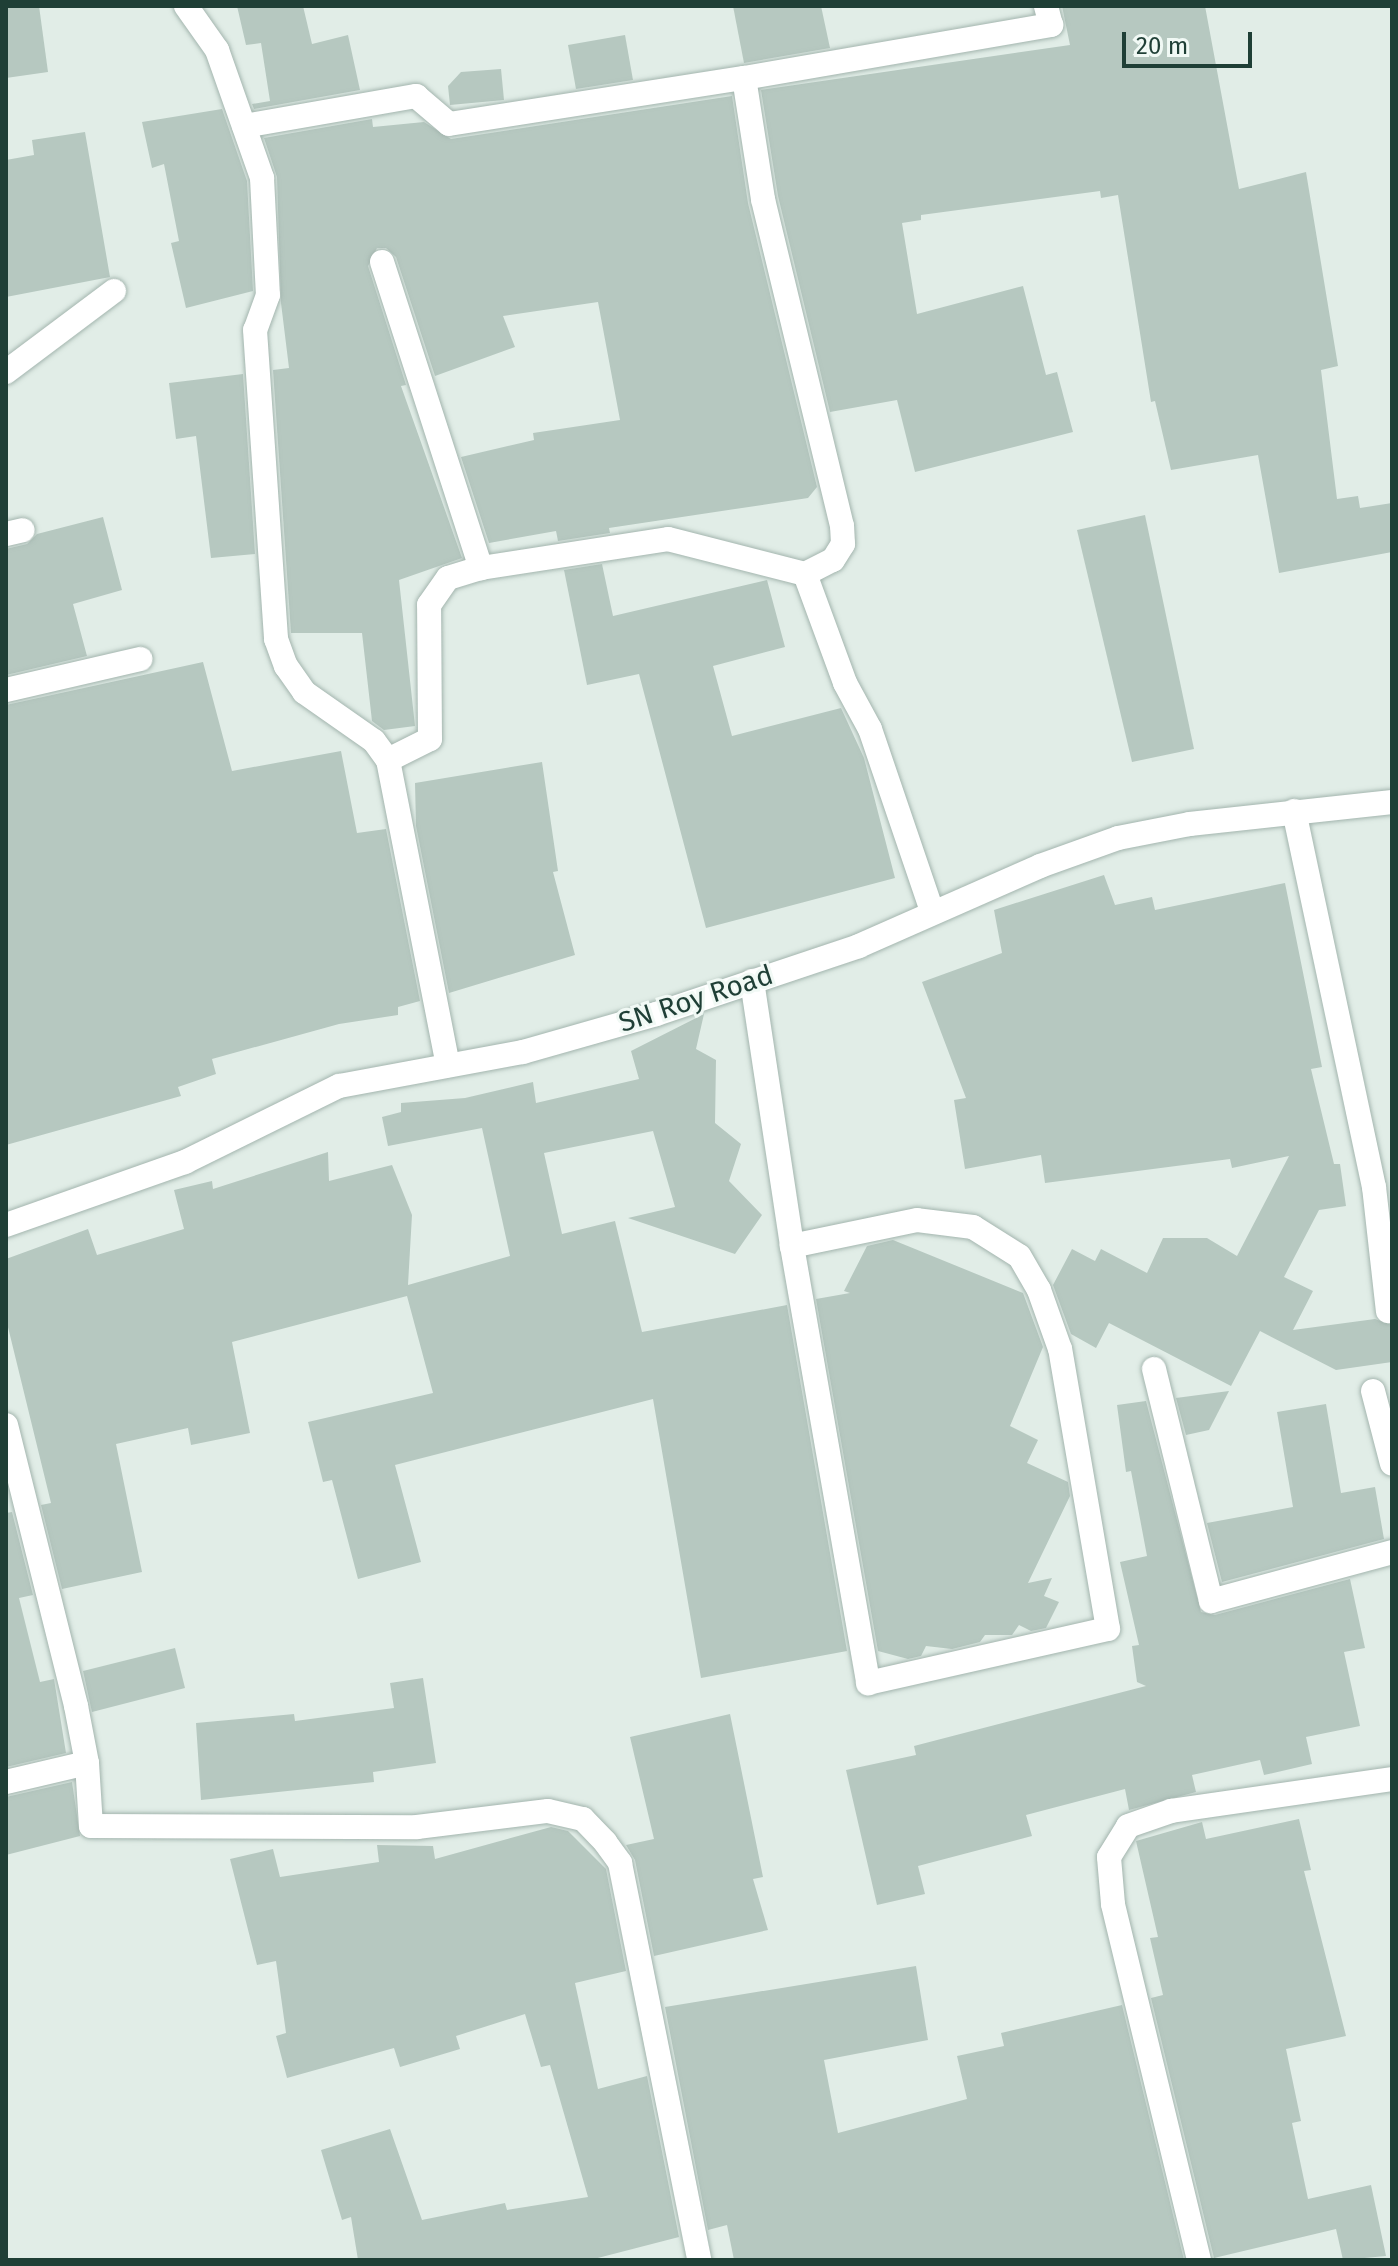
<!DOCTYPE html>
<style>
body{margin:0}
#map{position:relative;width:1398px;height:2266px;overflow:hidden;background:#e1ede7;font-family:"Fira Sans",sans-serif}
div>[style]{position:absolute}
.building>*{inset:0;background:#b6c8c0}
.roads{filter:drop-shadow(0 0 2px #a3b5ae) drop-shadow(0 0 2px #a3b5ae)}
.minor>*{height:24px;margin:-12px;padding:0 12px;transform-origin:12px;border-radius:12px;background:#fff}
span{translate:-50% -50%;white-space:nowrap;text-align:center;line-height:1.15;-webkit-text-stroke:6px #f1f9f5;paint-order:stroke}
.street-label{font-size:28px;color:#1f3f36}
.frame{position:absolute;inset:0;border:8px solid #1f3f36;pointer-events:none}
.scale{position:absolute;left:1122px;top:32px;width:130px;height:36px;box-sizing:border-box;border:4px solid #1f3f36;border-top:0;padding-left:10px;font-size:24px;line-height:28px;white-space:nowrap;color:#1f3f36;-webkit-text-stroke:6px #f1f9f5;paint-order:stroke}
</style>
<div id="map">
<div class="building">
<i style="clip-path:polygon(6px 6px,39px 6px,48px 72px,6px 78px)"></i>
<i style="clip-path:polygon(237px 6px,303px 6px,312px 44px,348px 35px,360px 90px,254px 109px,252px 104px,270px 101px,261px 43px,246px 45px)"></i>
<i style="clip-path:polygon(733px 6px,821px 6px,830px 48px,744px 63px)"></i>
<i style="clip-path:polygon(1062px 6px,1205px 6px,1239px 189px,1306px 172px,1338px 366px,1321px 370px,1337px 499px,1358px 496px,1360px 508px,1392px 503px,1392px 552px,1279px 573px,1258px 455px,1171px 470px,1155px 401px,1151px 402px,1118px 195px,1101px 198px,1100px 191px,921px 215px,921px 220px,902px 223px,917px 314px,1023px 286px,1046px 375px,1057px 372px,1073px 432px,915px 472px,897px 400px,830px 412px,778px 196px,761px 90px,1070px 45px)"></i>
<i style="clip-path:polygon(625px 35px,633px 80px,576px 89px,568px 45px)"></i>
<i style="clip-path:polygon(501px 69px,504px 100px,450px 105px,448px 86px,461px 72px)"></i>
<i style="clip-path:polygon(732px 96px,748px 203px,817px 487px,808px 498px,609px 528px,610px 533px,558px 541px,556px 531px,489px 543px,461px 457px,534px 440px,533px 433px,620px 420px,598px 302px,503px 316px,515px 347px,435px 376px,396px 257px,386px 248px,377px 248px,368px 266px,406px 385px,401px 386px,462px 558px,399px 580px,415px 726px,384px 730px,372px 721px,362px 633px,291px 633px,273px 370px,289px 368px,281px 303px,277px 177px,264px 138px,372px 119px,373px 127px,424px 122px,451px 139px)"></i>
<i style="clip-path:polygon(222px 109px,247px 181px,253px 291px,186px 308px,171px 243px,179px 241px,164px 164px,152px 168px,142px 122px)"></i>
<i style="clip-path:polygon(85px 132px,110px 277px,6px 297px,6px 160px,34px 155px,32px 140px)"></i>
<i style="clip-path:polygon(243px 374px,255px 554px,211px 558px,196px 436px,176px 439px,169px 383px)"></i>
<i style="clip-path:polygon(1145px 515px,1194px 749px,1132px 762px,1077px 530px)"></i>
<i style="clip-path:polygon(103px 517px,122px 590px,73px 604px,87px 656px,6px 675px,6px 549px,27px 544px,37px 534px)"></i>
<i style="clip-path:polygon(602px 564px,613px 616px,767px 580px,785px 647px,713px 666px,732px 736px,841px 708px,864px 758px,895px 878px,706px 928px,639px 674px,587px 685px,564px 570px)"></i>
<i style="clip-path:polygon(203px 662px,232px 771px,341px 751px,357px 833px,386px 829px,420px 1001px,398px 1007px,398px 1015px,339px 1024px,212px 1059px,216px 1074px,178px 1087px,181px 1096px,6px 1145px,6px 705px)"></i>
<i style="clip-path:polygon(542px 762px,558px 871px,553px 872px,575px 955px,449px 993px,416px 826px,415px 783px)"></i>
<i style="clip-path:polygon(1104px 875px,1115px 905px,1152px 897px,1155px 910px,1285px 883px,1322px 1067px,1311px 1069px,1334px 1164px,1340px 1164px,1346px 1206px,1319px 1210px,1284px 1277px,1313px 1291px,1293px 1330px,1375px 1319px,1392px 1325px,1392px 1362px,1336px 1370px,1260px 1331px,1231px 1386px,1109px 1323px,1096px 1348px,1071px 1334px,1053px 1285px,1072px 1249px,1095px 1261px,1101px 1249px,1147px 1273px,1163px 1238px,1207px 1238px,1237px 1256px,1289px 1156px,1232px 1168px,1230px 1159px,1045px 1183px,1041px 1155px,965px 1169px,954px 1100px,966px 1098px,922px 982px,1002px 953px,994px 910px)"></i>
<i style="clip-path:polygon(704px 1014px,696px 1049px,716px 1060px,715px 1123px,741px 1144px,729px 1181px,762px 1215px,735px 1254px,628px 1218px,675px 1207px,653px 1131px,544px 1153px,562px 1234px,615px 1221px,642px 1332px,787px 1305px,847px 1651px,701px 1678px,653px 1399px,395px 1465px,421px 1562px,358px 1579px,332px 1480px,323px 1482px,308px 1422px,433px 1393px,407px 1296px,232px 1342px,250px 1433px,191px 1445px,188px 1428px,116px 1444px,142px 1572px,62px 1589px,41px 1505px,51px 1503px,6px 1319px,6px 1259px,88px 1229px,97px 1255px,184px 1229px,174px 1190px,212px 1181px,213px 1189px,328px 1152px,329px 1181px,392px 1165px,412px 1215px,408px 1285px,510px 1256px,482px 1128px,388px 1146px,382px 1117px,401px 1112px,401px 1103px,465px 1098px,533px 1082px,536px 1103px,639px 1079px,631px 1051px)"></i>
<i style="clip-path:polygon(893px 1240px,1023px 1293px,1043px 1347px,1010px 1426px,1038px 1440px,1027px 1463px,1068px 1482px,1070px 1496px,1028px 1583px,1052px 1578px,1044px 1596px,1059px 1602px,1046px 1628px,1031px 1631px,1019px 1625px,1012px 1635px,985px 1635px,980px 1642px,952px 1649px,926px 1646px,921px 1656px,908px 1659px,878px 1651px,816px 1299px,850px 1293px,844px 1291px,867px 1246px)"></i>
<i style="clip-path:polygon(1229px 1391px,1209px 1430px,1186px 1435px,1176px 1398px)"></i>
<i style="clip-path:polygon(1146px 1401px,1201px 1612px,1215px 1615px,1350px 1579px,1365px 1648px,1344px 1652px,1360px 1726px,1306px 1737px,1312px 1764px,1264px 1775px,1260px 1760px,1192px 1775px,1196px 1792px,1129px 1810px,1125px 1789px,1026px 1815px,1032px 1836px,918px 1866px,925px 1894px,877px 1905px,846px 1770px,916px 1755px,914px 1746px,1146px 1686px,1137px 1682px,1132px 1646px,1139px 1645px,1120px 1562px,1147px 1556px,1131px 1471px,1126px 1472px,1117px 1405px)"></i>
<i style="clip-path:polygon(1326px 1404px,1341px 1493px,1375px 1487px,1384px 1539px,1222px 1582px,1207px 1523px,1293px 1507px,1277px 1412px)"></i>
<i style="clip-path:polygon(12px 1512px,33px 1595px,19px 1598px,40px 1682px,54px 1679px,66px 1753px,6px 1767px,6px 1513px)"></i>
<i style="clip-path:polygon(175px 1648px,185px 1688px,92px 1712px,83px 1671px)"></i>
<i style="clip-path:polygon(423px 1678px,436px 1763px,373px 1772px,374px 1782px,201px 1800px,196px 1723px,294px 1714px,295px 1721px,394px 1708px,390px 1683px)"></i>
<i style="clip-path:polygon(730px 1714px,763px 1877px,753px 1879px,768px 1930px,654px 1956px,635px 1860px,626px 1845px,654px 1839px,630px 1737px)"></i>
<i style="clip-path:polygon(72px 1782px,80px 1836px,6px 1855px,6px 1797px)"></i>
<i style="clip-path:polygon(1299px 1819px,1311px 1870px,1304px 1871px,1346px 2036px,1286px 2049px,1301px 2121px,1292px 2123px,1308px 2199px,1371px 2185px,1386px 2256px,1343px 2260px,1336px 2229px,1214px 2258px,1151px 1998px,1163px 1995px,1150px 1938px,1158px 1937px,1136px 1841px,1202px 1822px,1206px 1839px)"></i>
<i style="clip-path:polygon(551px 1827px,568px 1831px,606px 1869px,626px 1971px,575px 1983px,598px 2089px,647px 2076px,679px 2237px,590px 2260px,358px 2260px,351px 2217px,342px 2220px,321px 2150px,390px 2129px,422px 2220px,505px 2203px,507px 2210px,588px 2197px,550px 2065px,541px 2067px,525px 2014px,456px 2036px,460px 2049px,400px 2067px,394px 2048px,287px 2078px,276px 2036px,286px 2033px,276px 1961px,257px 1965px,230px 1859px,273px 1849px,280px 1877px,379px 1862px,377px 1845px,433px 1846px,435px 1859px)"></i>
<i style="clip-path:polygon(916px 1966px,928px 2040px,824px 2060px,838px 2133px,967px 2099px,957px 2056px,1004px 2046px,1001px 2033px,1122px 2005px,1184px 2260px,734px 2260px,727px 2225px,708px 2230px,665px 2007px)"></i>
</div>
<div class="roads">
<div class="minor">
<i style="left:186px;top:6px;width:54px;rotate:54.8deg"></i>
<i style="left:217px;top:50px;width:136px;rotate:70.6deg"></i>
<i style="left:262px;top:178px;width:117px;rotate:87.1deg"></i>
<i style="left:268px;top:295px;width:37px;rotate:110deg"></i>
<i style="left:255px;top:330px;width:310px;rotate:86.1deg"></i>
<i style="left:276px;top:639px;width:29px;rotate:70deg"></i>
<i style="left:286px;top:666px;width:32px;rotate:55deg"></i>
<i style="left:304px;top:692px;width:85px;rotate:35deg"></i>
<i style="left:374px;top:741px;width:24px;rotate:54deg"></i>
<i style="left:388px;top:760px;width:311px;rotate:78.9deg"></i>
<i style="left:244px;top:126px;width:175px;rotate:-9.9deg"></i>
<i style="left:416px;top:96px;width:43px;rotate:40.3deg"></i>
<i style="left:449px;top:124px;width:299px;rotate:-8.9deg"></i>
<i style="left:382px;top:262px;width:322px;rotate:72.1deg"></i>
<i style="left:481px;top:568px;width:189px;rotate:-8.8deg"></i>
<i style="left:668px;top:539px;width:141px;rotate:14.3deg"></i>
<i style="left:805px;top:574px;width:31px;rotate:-27deg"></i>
<i style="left:833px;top:560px;width:19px;rotate:-58deg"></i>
<i style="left:843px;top:544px;width:18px;rotate:-93deg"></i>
<i style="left:842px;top:526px;width:336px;rotate:-103.6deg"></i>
<i style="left:763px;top:199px;width:122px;rotate:-98.9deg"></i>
<i style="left:744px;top:78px;width:312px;rotate:-9.8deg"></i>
<i style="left:1051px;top:25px;width:20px;rotate:-105deg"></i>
<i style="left:6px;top:372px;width:135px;rotate:-36.9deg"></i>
<i style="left:6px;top:534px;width:17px;rotate:-13deg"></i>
<i style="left:805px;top:574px;width:116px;rotate:69.8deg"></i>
<i style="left:845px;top:683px;width:52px;rotate:61.5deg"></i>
<i style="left:870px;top:729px;width:192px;rotate:71.2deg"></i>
<i style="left:6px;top:690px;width:138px;rotate:-13deg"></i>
<i style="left:388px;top:760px;width:47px;rotate:-26.6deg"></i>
<i style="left:430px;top:739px;width:134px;rotate:-90.4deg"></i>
<i style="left:429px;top:605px;width:33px;rotate:-55deg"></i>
<i style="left:448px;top:578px;width:34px;rotate:-17deg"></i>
<i style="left:1294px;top:811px;width:384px;rotate:78deg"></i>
<i style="left:1374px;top:1187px;width:125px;rotate:83.6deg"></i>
<i style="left:752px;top:981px;width:268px;rotate:81.4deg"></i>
<i style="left:792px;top:1246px;width:444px;rotate:80.1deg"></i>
<i style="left:868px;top:1683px;width:246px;rotate:-12.7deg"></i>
<i style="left:1108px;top:1629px;width:284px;rotate:-99.7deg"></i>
<i style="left:1060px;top:1349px;width:63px;rotate:-109.6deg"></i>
<i style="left:1039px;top:1290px;width:39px;rotate:-120deg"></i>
<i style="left:1019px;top:1256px;width:54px;rotate:-147.8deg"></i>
<i style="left:973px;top:1227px;width:56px;rotate:-172.9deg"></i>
<i style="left:917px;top:1220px;width:128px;rotate:168.3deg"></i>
<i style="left:6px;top:1225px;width:190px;rotate:-19.4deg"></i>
<i style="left:185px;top:1162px;width:172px;rotate:-26.3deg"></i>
<i style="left:339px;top:1086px;width:187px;rotate:-10.5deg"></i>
<i style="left:523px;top:1052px;width:138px;rotate:-15.9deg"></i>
<i style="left:656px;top:1014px;width:214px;rotate:-18.5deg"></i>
<i style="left:859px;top:946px;width:198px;rotate:-23.8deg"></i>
<i style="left:1040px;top:866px;width:83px;rotate:-19.7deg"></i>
<i style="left:1118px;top:838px;width:73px;rotate:-11deg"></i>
<i style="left:1190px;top:824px;width:203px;rotate:-6.2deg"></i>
<i style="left:1154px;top:1369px;width:239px;rotate:76.2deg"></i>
<i style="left:1211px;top:1601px;width:188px;rotate:-15.1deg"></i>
<i style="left:1373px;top:1391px;width:75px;rotate:75.4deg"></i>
<i style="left:6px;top:1425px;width:290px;rotate:76deg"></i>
<i style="left:76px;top:1706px;width:58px;rotate:79.1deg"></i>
<i style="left:87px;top:1763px;width:63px;rotate:86.4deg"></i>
<i style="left:91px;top:1826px;width:326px;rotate:0.2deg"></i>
<i style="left:417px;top:1827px;width:132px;rotate:-7deg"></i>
<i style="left:548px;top:1811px;width:36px;rotate:13deg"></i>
<i style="left:583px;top:1819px;width:32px;rotate:46deg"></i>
<i style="left:605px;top:1842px;width:26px;rotate:54deg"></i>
<i style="left:620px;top:1863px;width:405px;rotate:78.7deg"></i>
<i style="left:6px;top:1782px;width:83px;rotate:-13.2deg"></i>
<i style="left:1199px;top:2260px;width:366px;rotate:-103.6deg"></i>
<i style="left:1113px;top:1904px;width:47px;rotate:-94.9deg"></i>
<i style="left:1109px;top:1857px;width:36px;rotate:-58deg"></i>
<i style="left:1128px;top:1826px;width:46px;rotate:-19.2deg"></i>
<i style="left:1171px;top:1811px;width:223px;rotate:-8.2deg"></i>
</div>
</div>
<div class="street-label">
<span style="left:696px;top:999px;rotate:-18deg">SN Roy Road</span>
</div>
<div class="frame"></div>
<div class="scale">20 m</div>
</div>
